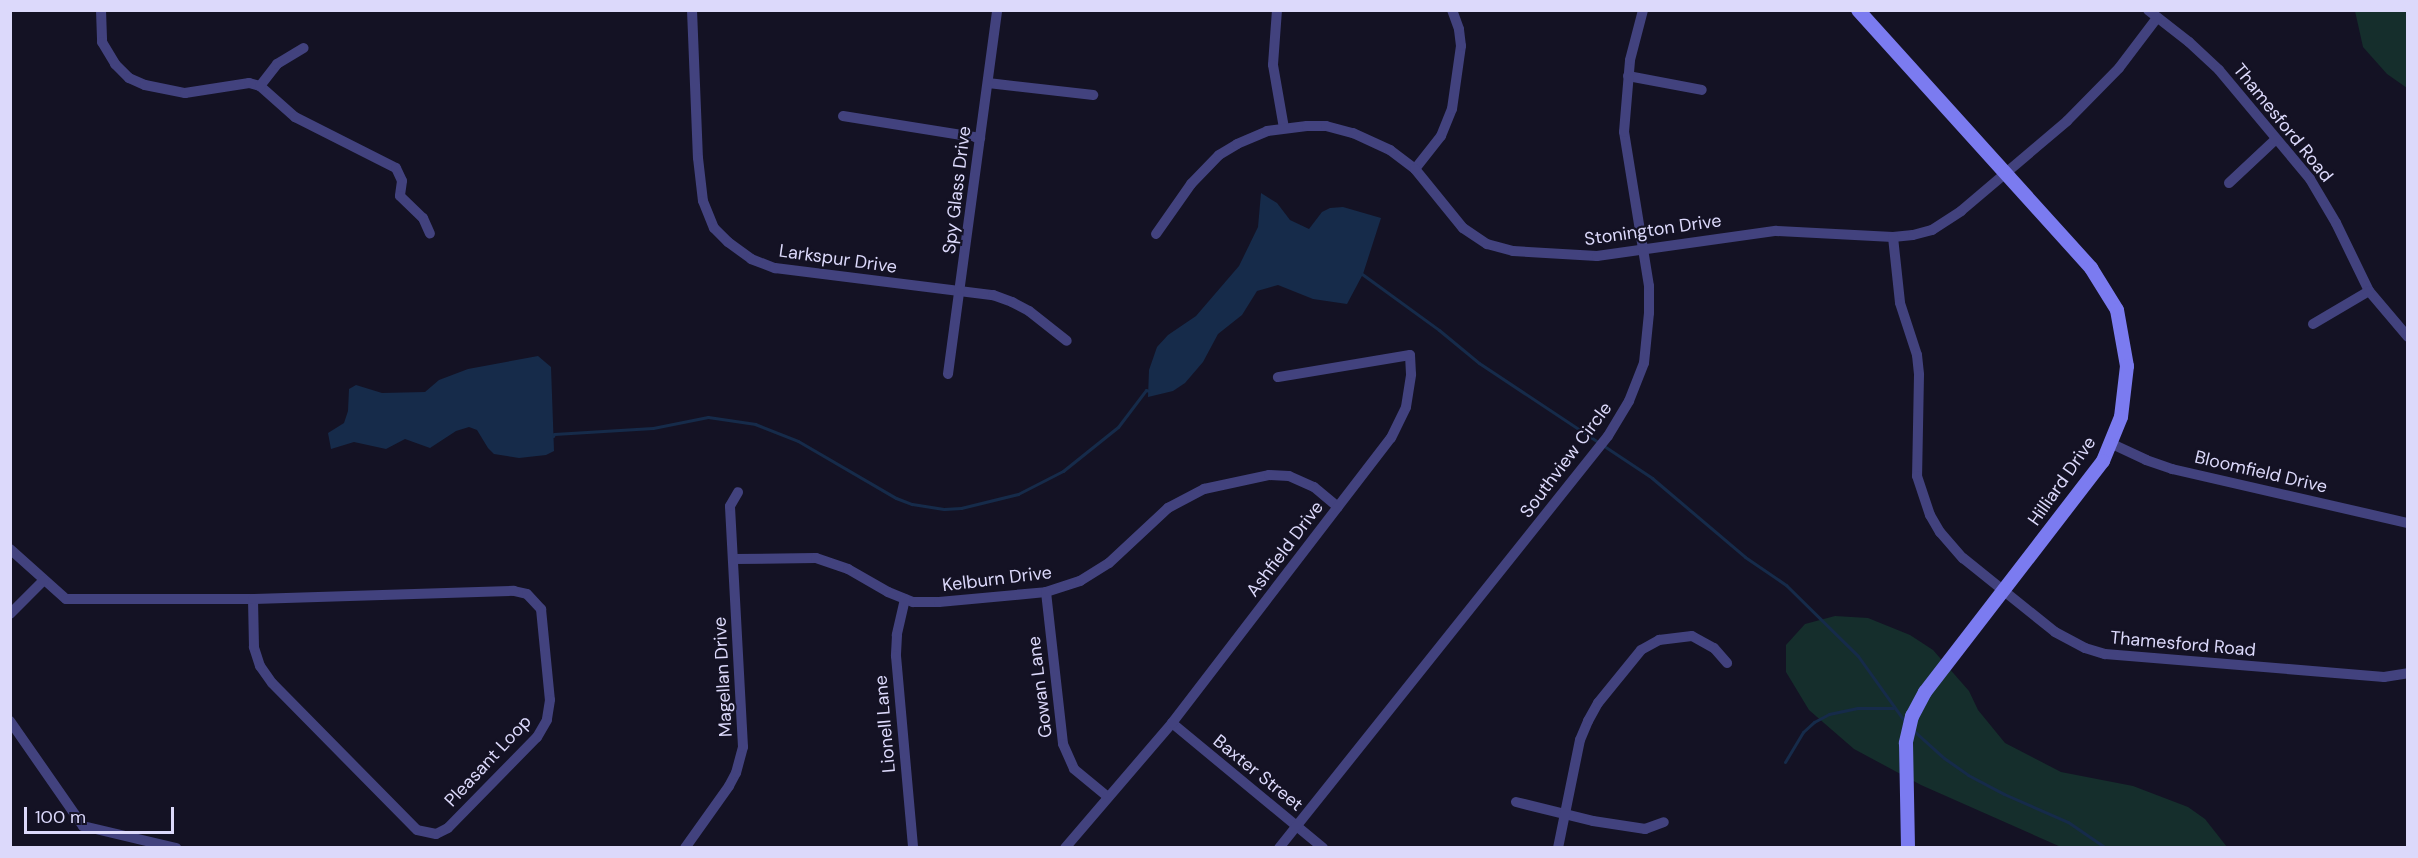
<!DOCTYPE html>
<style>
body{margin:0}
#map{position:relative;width:2418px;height:858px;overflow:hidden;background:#141224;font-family:"DM Sans",sans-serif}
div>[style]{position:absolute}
.green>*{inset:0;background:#152e2c}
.water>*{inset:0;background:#162b4a}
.stream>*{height:3px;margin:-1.5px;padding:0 1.5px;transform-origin:1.5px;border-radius:1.5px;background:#162b4a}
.street>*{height:10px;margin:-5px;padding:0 5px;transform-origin:5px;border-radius:5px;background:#42427e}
.secondary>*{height:14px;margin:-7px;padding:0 7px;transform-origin:7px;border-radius:7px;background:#7b7bf0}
span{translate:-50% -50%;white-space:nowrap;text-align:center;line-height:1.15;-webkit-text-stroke:4.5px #141224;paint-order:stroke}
.street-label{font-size:18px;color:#dcd9fb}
.frame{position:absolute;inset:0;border:12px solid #dcd9fb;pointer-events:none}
.scale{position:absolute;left:24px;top:807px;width:150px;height:27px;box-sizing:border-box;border:3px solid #dcd9fb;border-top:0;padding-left:8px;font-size:18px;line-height:21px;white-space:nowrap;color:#dcd9fb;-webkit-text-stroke:4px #141224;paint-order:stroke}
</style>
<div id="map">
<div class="green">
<i style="clip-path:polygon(2355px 11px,2407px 11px,2407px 88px,2387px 74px,2363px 47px)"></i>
<i style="clip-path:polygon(1835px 616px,1868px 618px,1910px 635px,1933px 650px,1969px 691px,1978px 710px,2005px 743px,2061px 772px,2133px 786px,2188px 807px,2205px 819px,2227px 847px,2061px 847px,1921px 785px,1854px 749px,1809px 710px,1786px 672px,1786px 645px,1805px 624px)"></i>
</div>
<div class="water">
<i style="clip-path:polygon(1261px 193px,1277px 203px,1290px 220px,1309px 229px,1322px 212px,1330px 208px,1343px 207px,1381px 218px,1363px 274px,1347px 304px,1313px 299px,1278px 285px,1257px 291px,1242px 315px,1218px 334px,1203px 362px,1185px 383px,1173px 391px,1148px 397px,1149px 370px,1157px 347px,1168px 335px,1196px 316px,1239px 266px,1258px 227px)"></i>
<i style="clip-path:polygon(538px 356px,551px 367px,554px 451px,546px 455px,519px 458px,494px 454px,488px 448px,477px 430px,469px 427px,456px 431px,430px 448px,405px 439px,386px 449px,354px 442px,331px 449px,328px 433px,344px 423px,348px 411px,349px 389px,356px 385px,382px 393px,425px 392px,439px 380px,468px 369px)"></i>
</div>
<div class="stream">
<i style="left:1362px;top:274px;width:95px;rotate:36deg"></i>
<i style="left:1439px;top:330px;width:52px;rotate:39.5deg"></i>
<i style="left:1479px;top:363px;width:208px;rotate:33.6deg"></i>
<i style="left:1652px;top:478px;width:122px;rotate:40.3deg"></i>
<i style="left:1745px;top:557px;width:50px;rotate:34.3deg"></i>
<i style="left:1786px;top:585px;width:101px;rotate:44.6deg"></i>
<i style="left:1858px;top:656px;width:81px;rotate:54.5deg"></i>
<i style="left:553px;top:436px;width:2px;rotate:-63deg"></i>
<i style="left:554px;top:434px;width:99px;rotate:-3.5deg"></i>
<i style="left:653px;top:428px;width:56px;rotate:-11.3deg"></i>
<i style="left:708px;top:417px;width:48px;rotate:8.5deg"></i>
<i style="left:755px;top:424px;width:46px;rotate:21.6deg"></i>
<i style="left:798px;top:441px;width:113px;rotate:30.2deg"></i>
<i style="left:896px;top:498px;width:17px;rotate:21deg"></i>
<i style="left:912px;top:504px;width:32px;rotate:9deg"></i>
<i style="left:944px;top:509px;width:17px;rotate:-3deg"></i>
<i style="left:961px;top:508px;width:59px;rotate:-13.8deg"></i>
<i style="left:1018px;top:494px;width:51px;rotate:-27.1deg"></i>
<i style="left:1063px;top:471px;width:70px;rotate:-38.7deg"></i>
<i style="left:1118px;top:427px;width:46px;rotate:-52.9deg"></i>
<i style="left:1146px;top:390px;width:3px;rotate:18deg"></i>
<i style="left:1914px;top:731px;width:40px;rotate:42deg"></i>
<i style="left:1944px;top:758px;width:29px;rotate:35deg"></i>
<i style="left:1968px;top:775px;width:41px;rotate:27.8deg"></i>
<i style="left:2004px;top:794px;width:70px;rotate:23.6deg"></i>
<i style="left:2068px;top:822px;width:46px;rotate:34.4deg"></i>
<i style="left:1785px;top:762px;width:35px;rotate:-59deg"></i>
<i style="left:1803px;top:732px;width:15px;rotate:-42deg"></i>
<i style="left:1814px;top:722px;width:17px;rotate:-28deg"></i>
<i style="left:1829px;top:714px;width:29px;rotate:-12deg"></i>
<i style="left:1857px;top:708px;width:36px"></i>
</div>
<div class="street">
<i style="left:101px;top:10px;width:32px;rotate:88deg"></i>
<i style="left:102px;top:42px;width:26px;rotate:59deg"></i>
<i style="left:115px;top:64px;width:20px;rotate:45deg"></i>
<i style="left:129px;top:78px;width:17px;rotate:24deg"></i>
<i style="left:145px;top:85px;width:41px;rotate:11.3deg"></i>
<i style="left:185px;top:93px;width:65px;rotate:-8.9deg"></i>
<i style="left:249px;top:83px;width:11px;rotate:15deg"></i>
<i style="left:260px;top:86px;width:47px;rotate:41.5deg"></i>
<i style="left:295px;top:117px;width:113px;rotate:26.8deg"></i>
<i style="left:396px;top:168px;width:14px;rotate:65deg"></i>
<i style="left:402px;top:181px;width:15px;rotate:98deg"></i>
<i style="left:400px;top:196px;width:32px;rotate:44deg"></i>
<i style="left:423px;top:218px;width:17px;rotate:66deg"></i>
<i style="left:692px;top:10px;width:148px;rotate:87.7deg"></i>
<i style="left:698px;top:158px;width:43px;rotate:83.4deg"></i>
<i style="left:703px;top:201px;width:29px;rotate:68deg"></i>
<i style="left:714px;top:228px;width:20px;rotate:45deg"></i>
<i style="left:728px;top:242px;width:29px;rotate:36deg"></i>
<i style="left:751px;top:259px;width:26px;rotate:21deg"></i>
<i style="left:775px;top:268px;width:220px;rotate:7.1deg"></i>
<i style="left:993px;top:295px;width:20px;rotate:20deg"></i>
<i style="left:1012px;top:302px;width:19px;rotate:28deg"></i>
<i style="left:1029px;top:311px;width:48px;rotate:38.3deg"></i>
<i style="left:1277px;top:10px;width:55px;rotate:94.2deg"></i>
<i style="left:1273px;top:65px;width:64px;rotate:80.1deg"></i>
<i style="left:2148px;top:10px;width:52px;rotate:38deg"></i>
<i style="left:2189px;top:42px;width:41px;rotate:43deg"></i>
<i style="left:2219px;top:70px;width:142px;rotate:50.1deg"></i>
<i style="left:2310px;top:179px;width:51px;rotate:59.4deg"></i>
<i style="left:2336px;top:223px;width:76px;rotate:64.1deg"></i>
<i style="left:2369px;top:291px;width:60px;rotate:49.7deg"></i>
<i style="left:1628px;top:76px;width:75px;rotate:10.7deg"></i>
<i style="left:988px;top:83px;width:106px;rotate:6.5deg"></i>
<i style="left:260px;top:86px;width:28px;rotate:-52deg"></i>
<i style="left:277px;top:64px;width:31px;rotate:-31deg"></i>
<i style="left:843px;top:116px;width:139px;rotate:9.1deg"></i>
<i style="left:1415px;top:169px;width:42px;rotate:-51.8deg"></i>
<i style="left:1441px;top:136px;width:29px;rotate:-68deg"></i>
<i style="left:1452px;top:109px;width:64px;rotate:-81.9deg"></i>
<i style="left:1461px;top:46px;width:17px;rotate:-97deg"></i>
<i style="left:1459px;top:29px;width:20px;rotate:-110deg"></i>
<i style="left:2229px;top:183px;width:64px;rotate:-43.1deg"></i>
<i style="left:1156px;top:234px;width:61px;rotate:-55deg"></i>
<i style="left:1191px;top:184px;width:40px;rotate:-46deg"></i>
<i style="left:1219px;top:155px;width:21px;rotate:-31deg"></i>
<i style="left:1237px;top:144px;width:33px;rotate:-23deg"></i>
<i style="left:1267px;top:131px;width:40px;rotate:-7.1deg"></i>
<i style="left:1307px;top:126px;width:19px"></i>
<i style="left:1326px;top:126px;width:28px;rotate:15deg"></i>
<i style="left:1353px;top:133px;width:41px;rotate:24.7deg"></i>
<i style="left:1390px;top:150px;width:31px;rotate:37deg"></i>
<i style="left:1415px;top:169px;width:76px;rotate:50.9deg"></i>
<i style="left:1463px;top:228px;width:29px;rotate:34deg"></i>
<i style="left:1487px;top:244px;width:27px;rotate:15deg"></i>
<i style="left:1513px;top:251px;width:84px;rotate:3.4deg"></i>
<i style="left:1597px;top:256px;width:181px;rotate:-8deg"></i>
<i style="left:1776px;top:231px;width:117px;rotate:2.9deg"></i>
<i style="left:1893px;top:237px;width:20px;rotate:-6deg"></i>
<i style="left:1913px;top:235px;width:20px;rotate:-15deg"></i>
<i style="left:1932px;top:230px;width:35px;rotate:-33deg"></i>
<i style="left:1961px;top:211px;width:139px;rotate:-40.3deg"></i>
<i style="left:2067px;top:121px;width:74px;rotate:-45.5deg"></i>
<i style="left:2119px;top:68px;width:63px;rotate:-52.8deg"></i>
<i style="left:1893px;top:237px;width:66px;rotate:83.9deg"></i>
<i style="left:1900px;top:303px;width:55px;rotate:71.9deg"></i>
<i style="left:1917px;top:355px;width:20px;rotate:84deg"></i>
<i style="left:1919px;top:375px;width:101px;rotate:91.1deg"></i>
<i style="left:1917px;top:476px;width:41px;rotate:71.6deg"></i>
<i style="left:1930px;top:515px;width:20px;rotate:60deg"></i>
<i style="left:1940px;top:532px;width:35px;rotate:49deg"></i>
<i style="left:1963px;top:558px;width:118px;rotate:38.8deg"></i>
<i style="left:2055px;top:632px;width:34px;rotate:28deg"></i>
<i style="left:2085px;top:648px;width:21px;rotate:17deg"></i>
<i style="left:2105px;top:654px;width:280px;rotate:4.7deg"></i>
<i style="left:2384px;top:677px;width:24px;rotate:-9deg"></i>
<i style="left:2313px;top:324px;width:65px;rotate:-30.5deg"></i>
<i style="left:948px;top:374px;width:367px;rotate:-82.3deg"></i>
<i style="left:2110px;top:443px;width:40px;rotate:25deg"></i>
<i style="left:2146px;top:460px;width:28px;rotate:19deg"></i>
<i style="left:2172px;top:469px;width:242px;rotate:12.9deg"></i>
<i style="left:10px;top:549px;width:75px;rotate:41.8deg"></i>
<i style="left:66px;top:599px;width:187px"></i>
<i style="left:734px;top:559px;width:82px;rotate:-0.7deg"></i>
<i style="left:816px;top:558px;width:34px;rotate:19deg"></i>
<i style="left:848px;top:569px;width:46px;rotate:29.9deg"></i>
<i style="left:888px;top:592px;width:27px;rotate:22deg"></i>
<i style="left:913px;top:602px;width:26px"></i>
<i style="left:939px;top:602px;width:107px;rotate:-5.3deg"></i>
<i style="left:1046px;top:592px;width:36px;rotate:-18deg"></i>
<i style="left:1080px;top:581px;width:34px;rotate:-32deg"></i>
<i style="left:1109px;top:563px;width:81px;rotate:-43deg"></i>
<i style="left:1168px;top:508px;width:41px;rotate:-27.8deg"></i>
<i style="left:1204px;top:489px;width:66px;rotate:-12.2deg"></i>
<i style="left:1269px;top:475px;width:20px;rotate:3deg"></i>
<i style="left:1289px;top:476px;width:27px;rotate:24deg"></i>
<i style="left:1314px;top:487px;width:31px;rotate:40deg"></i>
<i style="left:514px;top:591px;width:13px;rotate:13deg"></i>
<i style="left:527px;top:594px;width:21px;rotate:47deg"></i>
<i style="left:541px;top:609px;width:91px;rotate:84.4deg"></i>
<i style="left:550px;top:700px;width:20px;rotate:99deg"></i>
<i style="left:547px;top:720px;width:20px;rotate:120deg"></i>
<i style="left:537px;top:737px;width:127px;rotate:134.4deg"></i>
<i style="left:448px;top:828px;width:13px;rotate:153deg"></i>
<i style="left:436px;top:834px;width:19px;rotate:-168deg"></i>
<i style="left:417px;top:830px;width:206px;rotate:-134.6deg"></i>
<i style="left:272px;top:683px;width:21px;rotate:-125deg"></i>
<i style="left:260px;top:666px;width:20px;rotate:-108deg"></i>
<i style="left:254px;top:647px;width:48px;rotate:-91.2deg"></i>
<i style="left:253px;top:599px;width:261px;rotate:-1.8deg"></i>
<i style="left:1046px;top:592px;width:153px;rotate:83.6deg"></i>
<i style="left:1063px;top:744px;width:27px;rotate:66deg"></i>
<i style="left:1074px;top:769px;width:44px;rotate:39.5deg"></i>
<i style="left:905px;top:599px;width:37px;rotate:103deg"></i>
<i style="left:897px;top:635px;width:21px;rotate:93deg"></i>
<i style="left:896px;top:656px;width:193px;rotate:84.9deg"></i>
<i style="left:10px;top:614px;width:48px;rotate:-45deg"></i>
<i style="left:10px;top:721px;width:128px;rotate:55.2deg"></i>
<i style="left:83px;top:826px;width:96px;rotate:13.3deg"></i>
<i style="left:1172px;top:723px;width:196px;rotate:39.6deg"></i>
<i style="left:1516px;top:802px;width:79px;rotate:13.9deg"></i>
<i style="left:1593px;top:821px;width:53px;rotate:8.7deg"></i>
<i style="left:1645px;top:829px;width:20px;rotate:-20deg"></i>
<i style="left:685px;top:848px;width:76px;rotate:-54.6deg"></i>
<i style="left:729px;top:786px;width:15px;rotate:-62deg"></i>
<i style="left:736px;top:773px;width:27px;rotate:-75deg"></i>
<i style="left:743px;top:747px;width:241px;rotate:-93.1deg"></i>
<i style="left:730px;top:506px;width:16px;rotate:-60deg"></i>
<i style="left:1065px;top:848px;width:165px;rotate:-49.4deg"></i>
<i style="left:1172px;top:723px;width:359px;rotate:-52.5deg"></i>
<i style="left:1391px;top:438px;width:34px;rotate:-64deg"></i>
<i style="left:1406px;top:407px;width:33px;rotate:-81deg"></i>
<i style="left:1411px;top:374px;width:19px;rotate:-93deg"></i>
<i style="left:1410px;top:355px;width:134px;rotate:170.5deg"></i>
<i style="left:1279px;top:848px;width:527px;rotate:-51.39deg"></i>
<i style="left:1608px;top:436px;width:41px;rotate:-59deg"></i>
<i style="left:1629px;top:401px;width:41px;rotate:-68.5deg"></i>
<i style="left:1644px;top:363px;width:50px;rotate:-84.3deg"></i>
<i style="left:1649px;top:313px;width:27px;rotate:-90deg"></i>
<i style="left:1649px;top:286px;width:156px;rotate:-99.2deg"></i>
<i style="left:1624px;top:132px;width:72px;rotate:-85.2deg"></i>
<i style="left:1630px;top:60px;width:52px;rotate:-75.4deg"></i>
<i style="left:1558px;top:848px;width:110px;rotate:-78.5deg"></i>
<i style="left:1580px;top:740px;width:21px;rotate:-67deg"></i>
<i style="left:1588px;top:721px;width:21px;rotate:-61deg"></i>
<i style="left:1598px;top:703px;width:68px;rotate:-50.9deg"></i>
<i style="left:1641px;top:650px;width:21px;rotate:-29deg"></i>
<i style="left:1659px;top:640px;width:33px;rotate:-7deg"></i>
<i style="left:1692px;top:636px;width:25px;rotate:29deg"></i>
<i style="left:1714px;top:648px;width:20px;rotate:49deg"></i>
</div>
<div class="secondary">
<i style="left:1858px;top:10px;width:348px;rotate:47.9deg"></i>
<i style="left:2091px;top:268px;width:49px;rotate:58.2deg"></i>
<i style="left:2117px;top:310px;width:57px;rotate:79.9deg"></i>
<i style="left:2127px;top:366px;width:51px;rotate:96.7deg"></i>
<i style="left:2121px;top:417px;width:48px;rotate:112.2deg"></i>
<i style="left:2103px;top:461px;width:292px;rotate:127.6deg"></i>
<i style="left:1925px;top:692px;width:27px;rotate:118deg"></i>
<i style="left:1912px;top:716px;width:28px;rotate:103deg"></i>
<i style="left:1906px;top:743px;width:105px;rotate:88.9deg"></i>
</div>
<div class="street-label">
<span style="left:2283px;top:123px;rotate:51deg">Thamesford Road</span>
<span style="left:957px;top:190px;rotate:-83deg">Spy Glass Drive</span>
<span style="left:1653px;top:230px;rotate:-8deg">Stonington Drive</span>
<span style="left:838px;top:259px;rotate:8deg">Larkspur Drive</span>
<span style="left:1566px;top:460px;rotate:-53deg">Southview Circle</span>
<span style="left:2261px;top:472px;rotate:13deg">Bloomfield Drive</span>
<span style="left:2062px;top:481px;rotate:-55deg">Hilliard Drive</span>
<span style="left:1285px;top:549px;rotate:-53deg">Ashfield Drive</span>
<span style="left:997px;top:579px;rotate:-7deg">Kelburn Drive</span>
<span style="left:2183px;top:644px;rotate:5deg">Thamesford Road</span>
<span style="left:723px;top:677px;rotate:-93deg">Magellan Drive</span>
<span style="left:1040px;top:687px;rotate:-97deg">Gowan Lane</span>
<span style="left:885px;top:724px;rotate:-95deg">Lionell Lane</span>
<span style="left:488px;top:761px;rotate:-47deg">Pleasant Loop</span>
<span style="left:1258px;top:773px;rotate:39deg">Baxter Street</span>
</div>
<div class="frame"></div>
<div class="scale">100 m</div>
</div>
